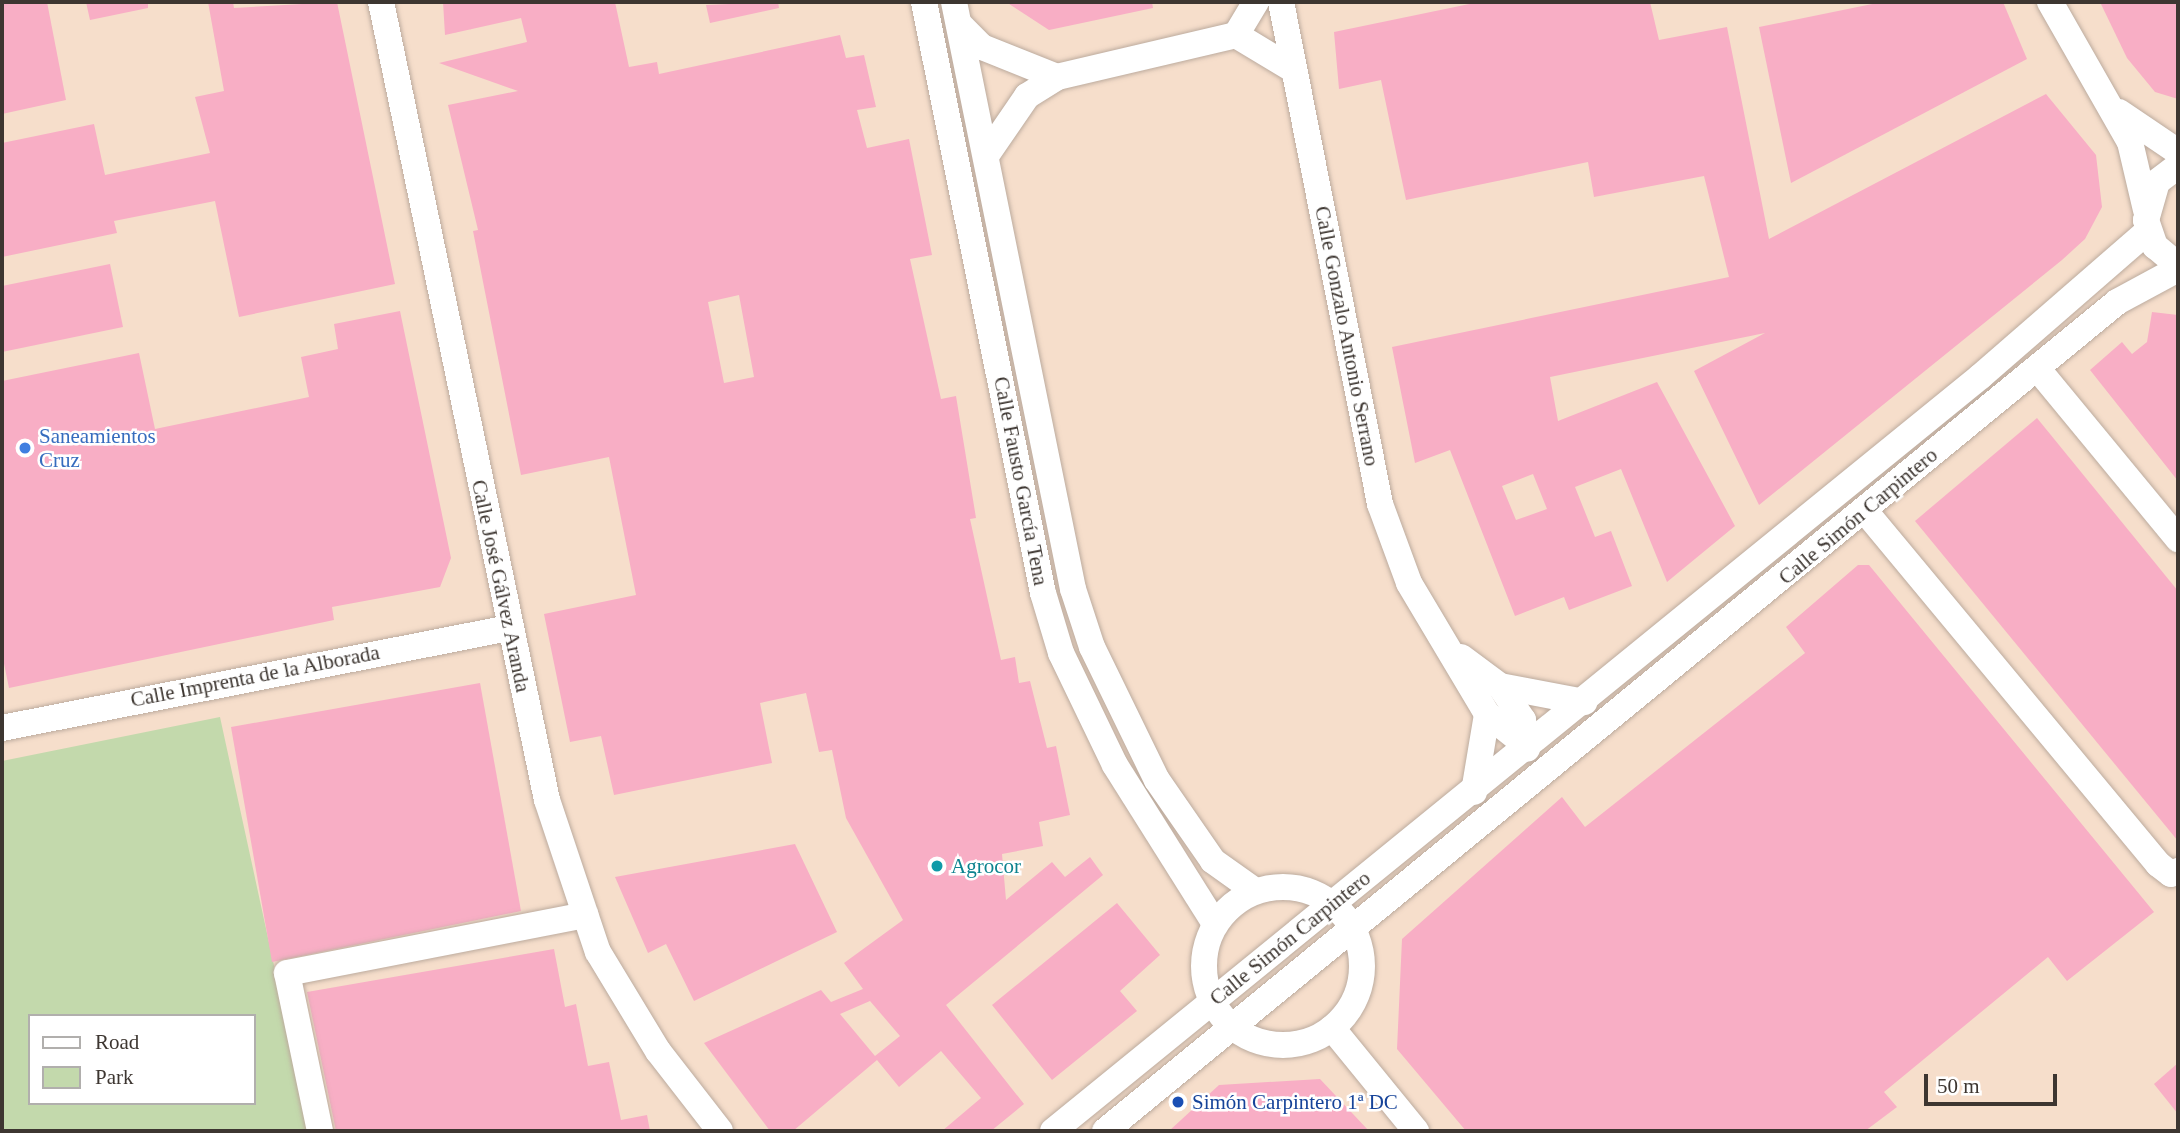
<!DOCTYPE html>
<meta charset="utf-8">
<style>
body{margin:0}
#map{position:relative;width:2180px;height:1133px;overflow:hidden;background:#fae8db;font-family:Georgia,serif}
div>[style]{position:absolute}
.built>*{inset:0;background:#f6decb}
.green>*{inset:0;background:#c3d9ac}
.building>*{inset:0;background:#f8aec5}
.roads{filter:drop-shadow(0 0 2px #bcab9e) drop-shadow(0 0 2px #bcab9e)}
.minor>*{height:26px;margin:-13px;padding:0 13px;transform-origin:13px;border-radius:13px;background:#fff}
.minor>.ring{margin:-13px;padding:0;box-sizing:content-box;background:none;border:26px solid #fff;border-radius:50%}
.dots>*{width:19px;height:19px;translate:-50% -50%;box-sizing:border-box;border:4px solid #fff;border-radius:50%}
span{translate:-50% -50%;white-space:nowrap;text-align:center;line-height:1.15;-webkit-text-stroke:5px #fff;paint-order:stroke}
.street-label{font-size:21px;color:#3d3631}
.shop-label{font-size:21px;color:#366cbe}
.left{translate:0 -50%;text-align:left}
.culture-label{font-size:21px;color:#0d838f}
.transit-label{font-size:21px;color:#164399}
.frame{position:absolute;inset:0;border:4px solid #3d3631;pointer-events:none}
.legend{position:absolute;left:28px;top:1014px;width:228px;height:91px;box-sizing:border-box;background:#fff;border:2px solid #b1afad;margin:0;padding:9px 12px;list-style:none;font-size:21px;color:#3d3631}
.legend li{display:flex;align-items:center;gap:14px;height:35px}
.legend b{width:35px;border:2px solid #b1afad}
.scale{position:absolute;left:1924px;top:1074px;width:133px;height:32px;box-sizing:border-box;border:4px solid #3d3631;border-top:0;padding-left:9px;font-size:21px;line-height:24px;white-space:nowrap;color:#3d3631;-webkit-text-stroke:5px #fff;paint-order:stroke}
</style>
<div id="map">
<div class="built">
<i style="clip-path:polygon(evenodd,2px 2px,2178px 2px,2178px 1131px,2px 1131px,2px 2px,30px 1016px,254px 1016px,254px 1103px,30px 1103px,30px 1016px)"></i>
</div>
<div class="green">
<i style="clip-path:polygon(evenodd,220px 717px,310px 1131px,2px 1131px,2px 761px,220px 717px,30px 1016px,254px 1016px,254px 1103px,30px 1103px,30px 1016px)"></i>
</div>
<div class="building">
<i style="clip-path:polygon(2px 2px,47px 2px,66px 100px,2px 114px)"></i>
<i style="clip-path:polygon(86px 2px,148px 2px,148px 8px,90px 20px)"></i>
<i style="clip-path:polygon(208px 2px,233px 2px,234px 8px,337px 2px,395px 284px,239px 317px,215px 201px,114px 221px,117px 233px,2px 257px,2px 143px,94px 124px,105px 175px,210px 153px,195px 97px,224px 91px)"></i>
<i style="clip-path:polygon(evenodd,443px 2px,615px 2px,629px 67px,657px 62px,659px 74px,840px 35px,846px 58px,864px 55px,876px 107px,857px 110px,867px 148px,909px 139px,932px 255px,910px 259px,941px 399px,956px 396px,976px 518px,970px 519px,1001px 660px,1015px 657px,1019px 683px,1030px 681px,1047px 748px,1056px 746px,1070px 815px,1039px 822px,1043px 846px,1002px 854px,1006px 900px,1052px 862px,1065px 877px,1090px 857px,1103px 875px,946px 1005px,1024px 1104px,991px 1131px,942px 1131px,981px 1098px,941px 1051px,899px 1087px,877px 1060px,793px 1131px,770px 1131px,704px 1043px,821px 990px,831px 1002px,863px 989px,844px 963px,903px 920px,846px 818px,832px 750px,819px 752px,806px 693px,760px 703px,772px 763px,614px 795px,601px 736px,570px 742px,544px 614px,636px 595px,609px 457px,521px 475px,473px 231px,478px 230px,448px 105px,518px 91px,439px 63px,527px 42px,521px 18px,445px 35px,443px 2px,739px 295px,754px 377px,724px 383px,708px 302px,739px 295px,443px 2px,870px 1001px,900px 1036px,875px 1056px,840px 1014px,870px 1001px)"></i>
<i style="clip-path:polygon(778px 2px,779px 8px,710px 23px,706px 5px)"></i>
<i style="clip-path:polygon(1006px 2px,1152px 2px,1153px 8px,1049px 30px)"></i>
<i style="clip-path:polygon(evenodd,1479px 2px,1650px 2px,1659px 40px,1727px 27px,1769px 239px,2046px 94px,2096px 155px,2102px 207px,2085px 239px,2062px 260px,1759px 505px,1694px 371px,1765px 333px,1550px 377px,1558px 421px,1657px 382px,1735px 526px,1667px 582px,1621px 469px,1575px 487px,1595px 537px,1611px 531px,1632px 586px,1569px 610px,1564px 597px,1515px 616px,1450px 450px,1415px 463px,1392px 347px,1729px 277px,1704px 176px,1594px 197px,1588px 162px,1406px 200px,1381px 80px,1339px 89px,1334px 32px,1479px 2px,1533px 474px,1547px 509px,1516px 520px,1502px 486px,1533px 474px)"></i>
<i style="clip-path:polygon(1882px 2px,2003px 2px,2027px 59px,1791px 183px,1759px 27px)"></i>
<i style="clip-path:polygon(2100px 2px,2178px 2px,2178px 99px,2155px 92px,2127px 58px)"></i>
<i style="clip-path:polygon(110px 264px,123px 327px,2px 352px,2px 286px)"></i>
<i style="clip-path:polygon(400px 311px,451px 558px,440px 587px,332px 607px,334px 620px,9px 688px,2px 654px,2px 381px,139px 353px,155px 429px,309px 397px,301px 357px,338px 349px,334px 324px)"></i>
<i style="clip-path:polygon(2152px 312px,2178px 315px,2178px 481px,2090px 370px,2122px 342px,2132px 354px,2147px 342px)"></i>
<i style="clip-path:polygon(2037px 418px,2178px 591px,2178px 841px,1915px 521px)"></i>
<i style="clip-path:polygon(1858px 565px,1869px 565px,2154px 912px,2067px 981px,2048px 957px,1884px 1092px,1897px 1107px,1865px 1131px,1466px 1131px,1397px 1049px,1402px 939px,1562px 797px,1585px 827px,1805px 653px,1786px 627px)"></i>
<i style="clip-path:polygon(480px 683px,521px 911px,272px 962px,231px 727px)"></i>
<i style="clip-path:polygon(795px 844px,837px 932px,694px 1001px,666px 944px,648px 953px,615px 877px)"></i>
<i style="clip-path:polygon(1117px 903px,1160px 955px,1120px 991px,1137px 1011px,1052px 1080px,992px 1005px)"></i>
<i style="clip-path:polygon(554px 949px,565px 1007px,576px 1004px,588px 1066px,609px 1062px,621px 1120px,647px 1115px,650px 1131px,336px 1131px,307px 992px)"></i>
<i style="clip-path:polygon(2178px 1063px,2178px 1114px,2154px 1084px)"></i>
<i style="clip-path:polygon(1320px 1079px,1369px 1131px,1169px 1131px,1219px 1085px)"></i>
</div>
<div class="roads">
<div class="minor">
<i style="left:381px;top:2px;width:815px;rotate:78.25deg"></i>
<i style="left:547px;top:800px;width:160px;rotate:71.5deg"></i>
<i style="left:598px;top:952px;width:116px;rotate:58.8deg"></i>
<i style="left:658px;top:1051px;width:101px;rotate:52.2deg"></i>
<i style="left:924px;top:2px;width:603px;rotate:78.62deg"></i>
<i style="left:1043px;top:593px;width:63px;rotate:73.3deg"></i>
<i style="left:1061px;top:653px;width:124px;rotate:64.3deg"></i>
<i style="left:1115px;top:765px;width:188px;rotate:57.8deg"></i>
<i style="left:954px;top:2px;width:599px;rotate:78.54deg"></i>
<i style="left:1073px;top:589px;width:61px;rotate:71.9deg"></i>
<i style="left:1092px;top:647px;width:148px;rotate:64deg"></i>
<i style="left:1157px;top:780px;width:98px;rotate:55.3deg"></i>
<i style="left:1213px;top:861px;width:52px;rotate:35.5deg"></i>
<i style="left:1281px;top:2px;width:512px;rotate:78.84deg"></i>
<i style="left:1380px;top:504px;width:84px;rotate:69.8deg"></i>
<i style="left:1409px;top:583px;width:152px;rotate:59.2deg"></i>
<i style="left:1487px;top:714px;width:51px;rotate:38.7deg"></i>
<i style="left:2050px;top:2px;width:161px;rotate:60.3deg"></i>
<i style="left:2130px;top:142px;width:70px;rotate:76.8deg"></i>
<i style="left:959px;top:24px;width:33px;rotate:45deg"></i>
<i style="left:982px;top:47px;width:81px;rotate:21.8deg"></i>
<i style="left:1236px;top:35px;width:39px;rotate:-59deg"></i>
<i style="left:2119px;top:112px;width:71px;rotate:34.1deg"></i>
<i style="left:988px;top:153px;width:69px;rotate:-55.6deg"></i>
<i style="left:1027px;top:96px;width:36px;rotate:-32deg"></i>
<i style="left:1057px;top:77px;width:184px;rotate:-13.2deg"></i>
<i style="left:1236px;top:35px;width:68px;rotate:31.1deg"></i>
<i style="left:2178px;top:166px;width:26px;rotate:143deg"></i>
<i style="left:2157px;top:182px;width:40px;rotate:106deg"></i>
<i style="left:2146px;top:220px;width:28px;rotate:71deg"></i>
<i style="left:2155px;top:246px;width:30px;rotate:40deg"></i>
<i style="left:2037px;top:368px;width:222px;rotate:50.5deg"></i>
<i style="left:1865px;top:511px;width:459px;rotate:50.3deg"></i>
<i style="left:2158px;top:864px;width:16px;rotate:38deg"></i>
<i style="left:2171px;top:874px;width:8px;rotate:-23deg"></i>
<i style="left:1461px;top:657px;width:49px;rotate:36.6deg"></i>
<i style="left:1500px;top:686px;width:41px;rotate:55.9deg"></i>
<i style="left:1523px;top:720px;width:29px;rotate:82deg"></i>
<i style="left:1500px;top:686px;width:86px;rotate:10.8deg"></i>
<i style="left:2px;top:728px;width:517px;rotate:-11.16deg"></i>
<i style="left:1474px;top:792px;width:79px;rotate:-80.5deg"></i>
<i class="ring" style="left:1204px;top:887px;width:132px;height:132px"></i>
<i style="left:1332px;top:1028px;width:133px;rotate:50.8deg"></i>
<i style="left:320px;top:1131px;width:161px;rotate:-101.8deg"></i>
<i style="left:287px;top:973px;width:304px;rotate:-11deg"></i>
<i style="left:1053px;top:1131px;width:1196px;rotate:-39.13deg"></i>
<i style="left:1981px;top:376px;width:221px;rotate:-41deg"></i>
<i style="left:1105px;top:1131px;width:1308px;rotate:-39.32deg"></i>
<i style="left:2117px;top:302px;width:69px;rotate:-28.4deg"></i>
</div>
</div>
<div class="dots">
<i style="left:25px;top:448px;background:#3f7fe0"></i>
<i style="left:937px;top:866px;background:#0f9aa8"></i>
<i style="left:1178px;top:1102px;background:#1a4fb4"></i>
</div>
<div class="street-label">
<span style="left:1347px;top:336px;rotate:79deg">Calle Gonzalo Antonio Serrano</span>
<span style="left:1021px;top:481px;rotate:79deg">Calle Fausto García Tena</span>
<span style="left:1858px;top:516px;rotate:-40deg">Calle Simón Carpintero</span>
<span style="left:501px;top:586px;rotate:78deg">Calle José Gálvez Aranda</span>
<span style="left:255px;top:676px;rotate:-11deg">Calle Imprenta de la Alborada</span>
<span style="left:1290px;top:938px;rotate:-39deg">Calle Simón Carpintero</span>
</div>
<div class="shop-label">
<span class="left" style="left:39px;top:448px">Saneamientos<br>Cruz</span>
</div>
<div class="culture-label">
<span class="left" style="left:951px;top:866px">Agrocor</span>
</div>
<div class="transit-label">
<span class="left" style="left:1192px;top:1102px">Simón Carpintero 1ª DC</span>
</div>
<div class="frame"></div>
<ul class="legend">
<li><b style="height:9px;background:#fff"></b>Road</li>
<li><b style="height:19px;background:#c3d9ac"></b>Park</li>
</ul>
<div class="scale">50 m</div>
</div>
